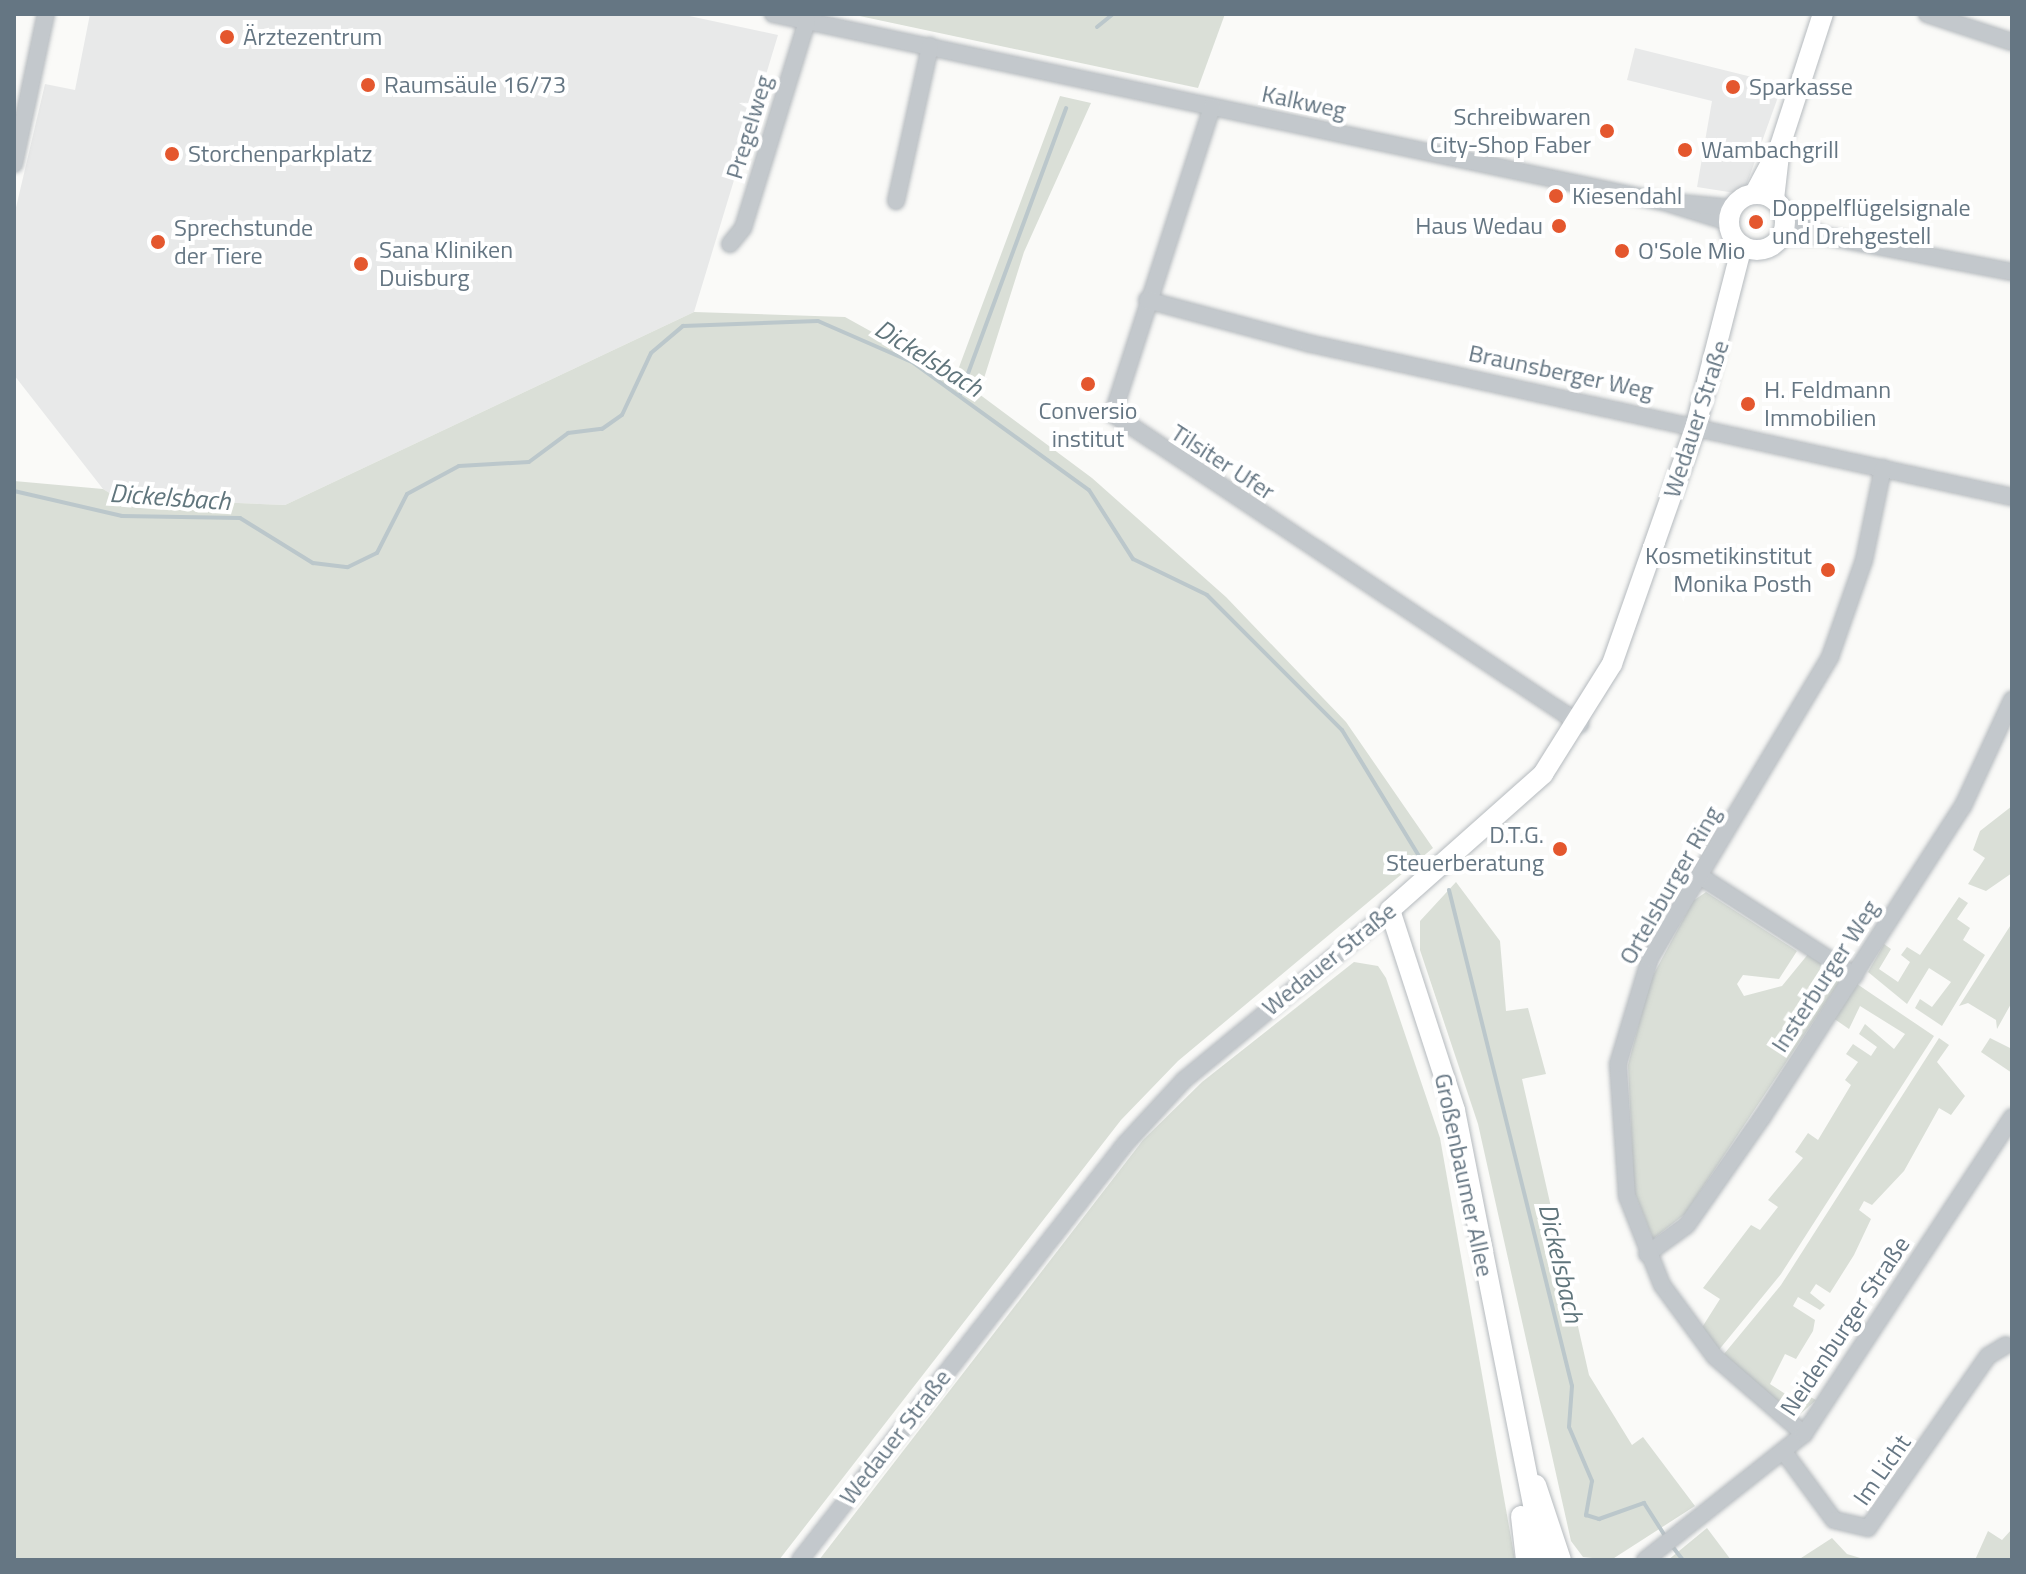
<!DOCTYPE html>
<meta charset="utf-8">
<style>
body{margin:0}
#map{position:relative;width:2026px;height:1574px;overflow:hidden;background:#fafaf8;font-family:"Titillium Web",sans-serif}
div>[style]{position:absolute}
.built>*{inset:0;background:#e8e9e9}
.green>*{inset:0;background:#dadfd7}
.water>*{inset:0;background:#bbc7cb}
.stream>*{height:4px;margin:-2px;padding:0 2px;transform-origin:2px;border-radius:2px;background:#bbc7cb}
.roads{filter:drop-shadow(0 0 2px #b5babe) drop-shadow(0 0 2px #b5babe)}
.minor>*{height:16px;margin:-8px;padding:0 8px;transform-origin:8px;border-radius:8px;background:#c3c8cc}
.major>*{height:20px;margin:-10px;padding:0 10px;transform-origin:10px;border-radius:10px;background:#fff}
.major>.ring{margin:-10px;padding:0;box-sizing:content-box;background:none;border:20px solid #fff;border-radius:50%}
.dots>*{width:22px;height:22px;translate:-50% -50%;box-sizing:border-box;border:4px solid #fff;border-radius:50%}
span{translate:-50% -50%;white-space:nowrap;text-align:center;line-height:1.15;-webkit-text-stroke:8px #fff;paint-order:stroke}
.poi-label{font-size:24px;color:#657683}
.left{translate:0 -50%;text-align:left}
.right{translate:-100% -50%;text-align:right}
.street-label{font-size:24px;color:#657683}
.water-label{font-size:26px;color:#60757c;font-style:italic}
.frame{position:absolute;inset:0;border:16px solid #657683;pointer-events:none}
</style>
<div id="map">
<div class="built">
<i style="clip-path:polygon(90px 14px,680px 14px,778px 35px,694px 312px,285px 505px,118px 498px,103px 489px,14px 375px,14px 216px,45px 84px,75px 90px)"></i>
<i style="clip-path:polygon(1635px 48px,1760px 79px,1778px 97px,1746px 186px,1735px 193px,1697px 187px,1712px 101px,1627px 80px)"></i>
</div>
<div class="green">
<i style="clip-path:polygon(850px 14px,1225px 14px,1198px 88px)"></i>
<i style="clip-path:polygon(1060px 96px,1091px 103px,1024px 252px,979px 394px,1092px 478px,1226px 597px,1346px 722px,1433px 848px,1178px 1061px,1121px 1120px,779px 1560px,14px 1560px,14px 481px,103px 489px,118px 498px,285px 505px,694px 312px,845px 317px,955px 378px)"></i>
<i style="clip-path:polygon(2012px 806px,2012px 873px,1986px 891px,1968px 884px,1985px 858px,1973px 850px,1980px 831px)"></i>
<i style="clip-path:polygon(1456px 882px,1500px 941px,1506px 1011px,1528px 1008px,1546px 1074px,1522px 1079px,1589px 1375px,1632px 1445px,1643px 1437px,1695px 1506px,1611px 1560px,1583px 1557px,1571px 1541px,1478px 1124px,1420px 950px,1420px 921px)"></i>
<i style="clip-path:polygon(1706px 892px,1797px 951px,1779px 979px,1743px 975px,1737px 984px,1744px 996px,1782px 986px,1809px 953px,1838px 972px,1839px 983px,1685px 1214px,1653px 1239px,1634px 1191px,1628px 1065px,1650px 981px,1693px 901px)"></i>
<i style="clip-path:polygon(1959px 897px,1968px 903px,1957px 919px,1970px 928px,1963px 940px,1985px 955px,1942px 1026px,1915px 1008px,1920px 999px,1932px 1007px,1951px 982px,1929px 968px,1907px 1004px,1868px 972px,1884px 944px,1891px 949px,1879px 969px,1898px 982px,1910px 962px,1901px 955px,1907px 947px,1920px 955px)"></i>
<i style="clip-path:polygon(2012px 923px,2012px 1002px,1997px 1029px,1996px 1020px,1968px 1003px,1959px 1006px)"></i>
<i style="clip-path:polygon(1354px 962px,1378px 966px,1386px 978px,1440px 1138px,1515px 1560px,819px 1560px,1143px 1140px,1202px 1082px)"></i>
<i style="clip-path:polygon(1857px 984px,1934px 1036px,1781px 1274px,1718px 1351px,1701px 1329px,1720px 1299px,1703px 1288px,1751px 1225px,1760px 1230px,1778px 1207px,1768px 1200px,1803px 1158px,1795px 1152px,1808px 1133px,1818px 1140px,1851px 1085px,1845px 1080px,1858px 1062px,1846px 1054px,1853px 1044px,1871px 1056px,1877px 1047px,1859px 1034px,1865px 1024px,1894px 1049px,1905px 1034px,1860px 1006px,1849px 1029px,1833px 1018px)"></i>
<i style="clip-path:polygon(1939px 1038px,1949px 1045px,1937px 1062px,1965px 1096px,1951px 1115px,1939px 1108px,1904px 1171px,1872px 1205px,1864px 1201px,1859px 1210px,1871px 1219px,1854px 1255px,1830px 1293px,1816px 1284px,1810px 1293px,1825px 1305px,1820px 1310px,1798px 1297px,1793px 1306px,1815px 1320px,1813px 1331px,1796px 1359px,1785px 1354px,1770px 1384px,1798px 1402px,1805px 1394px,1816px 1400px,1796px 1418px,1724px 1354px,1781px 1285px)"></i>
<i style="clip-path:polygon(1990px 1038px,2012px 1049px,2012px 1073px,1981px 1052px)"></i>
<i style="clip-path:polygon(1707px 1528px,1731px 1560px,1668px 1560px)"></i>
<i style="clip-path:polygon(2012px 1529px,2012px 1560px,1975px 1560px,1988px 1531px,2002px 1540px)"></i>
<i style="clip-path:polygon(1832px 1538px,1847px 1554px,1867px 1560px,1798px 1560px)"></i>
</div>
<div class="water">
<i style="clip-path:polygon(189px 216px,193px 245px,177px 233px)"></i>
</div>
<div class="stream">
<i style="left:1097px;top:27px;width:21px;rotate:-39deg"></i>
<i style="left:960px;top:395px;width:306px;rotate:-69.7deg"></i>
<i style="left:14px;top:491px;width:111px;rotate:13deg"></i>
<i style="left:122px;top:516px;width:118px;rotate:1deg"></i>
<i style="left:240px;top:518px;width:86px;rotate:31.7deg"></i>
<i style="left:313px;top:563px;width:35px;rotate:7deg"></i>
<i style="left:348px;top:567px;width:32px;rotate:-26deg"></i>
<i style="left:377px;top:553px;width:66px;rotate:-63deg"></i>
<i style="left:407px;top:494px;width:59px;rotate:-28.3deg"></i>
<i style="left:459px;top:466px;width:70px;rotate:-3.3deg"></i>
<i style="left:529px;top:462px;width:49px;rotate:-36.6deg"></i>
<i style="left:568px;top:433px;width:34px;rotate:-7deg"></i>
<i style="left:602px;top:429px;width:24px;rotate:-35deg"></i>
<i style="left:622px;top:415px;width:68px;rotate:-64.9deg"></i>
<i style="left:651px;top:353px;width:42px;rotate:-40.2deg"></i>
<i style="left:683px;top:326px;width:135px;rotate:-2.1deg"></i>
<i style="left:818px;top:321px;width:103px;rotate:23.6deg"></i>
<i style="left:912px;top:362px;width:218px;rotate:35.9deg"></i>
<i style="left:1089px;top:490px;width:82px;rotate:57.5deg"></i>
<i style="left:1133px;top:559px;width:82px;rotate:25.9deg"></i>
<i style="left:1207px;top:595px;width:191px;rotate:45deg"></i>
<i style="left:1342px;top:730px;width:148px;rotate:58.6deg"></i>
<i style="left:1449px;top:890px;width:511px;rotate:76.07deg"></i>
<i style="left:1572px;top:1386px;width:41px;rotate:94.2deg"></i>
<i style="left:1569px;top:1427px;width:59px;rotate:66.9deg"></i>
<i style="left:1592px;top:1481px;width:35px;rotate:100deg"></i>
<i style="left:1586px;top:1515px;width:14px;rotate:17deg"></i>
<i style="left:1599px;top:1519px;width:48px;rotate:-19.6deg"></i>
<i style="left:1644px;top:1503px;width:43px;rotate:57.4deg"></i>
<i style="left:1672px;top:1546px;width:18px;rotate:52deg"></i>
</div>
<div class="roads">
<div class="minor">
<i style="left:773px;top:14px;width:915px;rotate:11.92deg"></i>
<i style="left:1668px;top:203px;width:64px;rotate:17.3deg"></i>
<i style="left:1927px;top:14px;width:89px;rotate:18.2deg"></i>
<i style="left:1212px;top:107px;width:323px;rotate:107.9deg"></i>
<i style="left:1113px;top:414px;width:561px;rotate:33.58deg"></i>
<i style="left:14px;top:164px;width:153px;rotate:-78deg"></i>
<i style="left:896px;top:201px;width:159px;rotate:-77.6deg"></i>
<i style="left:1670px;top:202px;width:62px;rotate:5.5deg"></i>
<i style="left:1786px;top:219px;width:42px;rotate:24.1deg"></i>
<i style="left:1824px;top:236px;width:191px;rotate:10.8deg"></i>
<i style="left:1781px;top:237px;width:43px;rotate:-1.3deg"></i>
<i style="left:730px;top:244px;width:21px;rotate:-51deg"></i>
<i style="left:743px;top:228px;width:217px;rotate:-72.8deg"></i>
<i style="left:1147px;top:300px;width:166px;rotate:15deg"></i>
<i style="left:1307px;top:343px;width:722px;rotate:12.32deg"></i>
<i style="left:1700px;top:876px;width:184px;rotate:32.8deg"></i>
<i style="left:1647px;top:1254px;width:49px;rotate:-35.9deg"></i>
<i style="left:1687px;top:1225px;width:133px;rotate:-55.1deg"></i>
<i style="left:1763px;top:1116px;width:369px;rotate:-57.2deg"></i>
<i style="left:1963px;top:806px;width:117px;rotate:-65.2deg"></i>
<i style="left:1804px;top:1434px;width:118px;rotate:-139.1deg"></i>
<i style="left:1715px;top:1357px;width:89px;rotate:-126.4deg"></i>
<i style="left:1662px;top:1285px;width:96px;rotate:-111.5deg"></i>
<i style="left:1627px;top:1196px;width:132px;rotate:-93.9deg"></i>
<i style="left:1618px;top:1064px;width:111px;rotate:-73.2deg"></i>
<i style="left:1650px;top:958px;width:351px;rotate:-59.1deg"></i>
<i style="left:1830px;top:657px;width:103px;rotate:-70.7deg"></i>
<i style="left:1864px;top:560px;width:94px;rotate:-78.3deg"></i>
<i style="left:1784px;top:1452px;width:84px;rotate:53.7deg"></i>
<i style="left:1834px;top:1520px;width:35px;rotate:13deg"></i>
<i style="left:1868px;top:1528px;width:210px;rotate:-55.1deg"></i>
<i style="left:1988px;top:1356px;width:21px;rotate:-31deg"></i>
<i style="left:800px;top:1560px;width:528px;rotate:-52deg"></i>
<i style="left:1125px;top:1144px;width:87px;rotate:-47.3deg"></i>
<i style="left:1184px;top:1080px;width:267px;rotate:-39.5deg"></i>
<i style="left:1645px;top:1560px;width:203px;rotate:-38.4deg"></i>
<i style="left:1804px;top:1434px;width:379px;rotate:-56.7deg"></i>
</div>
<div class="major">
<i style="left:1755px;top:193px;width:53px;rotate:-62deg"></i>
<i style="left:1780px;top:146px;width:139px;rotate:-72deg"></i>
<i class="ring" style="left:1729px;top:194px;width:36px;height:36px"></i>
<i style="left:1774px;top:199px;width:53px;rotate:-83.5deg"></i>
<i style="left:1536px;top:1485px;width:79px;rotate:71.6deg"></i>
<i style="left:1521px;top:1516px;width:44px;rotate:83.5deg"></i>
<i style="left:1544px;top:1560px;width:459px;rotate:-101.2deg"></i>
<i style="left:1455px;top:1110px;width:210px;rotate:-108deg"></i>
<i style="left:1390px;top:910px;width:205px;rotate:-41.6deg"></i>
<i style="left:1543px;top:774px;width:130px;rotate:-57.9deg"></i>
<i style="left:1612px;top:664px;width:253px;rotate:-70.6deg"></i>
<i style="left:1696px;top:425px;width:185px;rotate:-75.6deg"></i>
</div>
</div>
<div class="dots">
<i style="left:227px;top:37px;background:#e4572e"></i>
<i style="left:368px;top:85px;background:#e4572e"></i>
<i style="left:1733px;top:87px;background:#e4572e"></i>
<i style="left:1607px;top:131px;background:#e4572e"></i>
<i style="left:1685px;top:150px;background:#e4572e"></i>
<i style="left:172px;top:154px;background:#e4572e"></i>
<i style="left:1556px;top:196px;background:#e4572e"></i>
<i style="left:1756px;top:222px;background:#e4572e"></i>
<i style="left:1559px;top:226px;background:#e4572e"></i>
<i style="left:158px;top:242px;background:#e4572e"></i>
<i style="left:1622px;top:251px;background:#e4572e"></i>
<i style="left:361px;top:264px;background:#e4572e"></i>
<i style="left:1088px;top:384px;background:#e4572e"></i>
<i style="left:1748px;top:404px;background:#e4572e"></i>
<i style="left:1828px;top:570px;background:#e4572e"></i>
<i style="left:1560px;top:849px;background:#e4572e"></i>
</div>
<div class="poi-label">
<span class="left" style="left:243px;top:37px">Ärztezentrum</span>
<span class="left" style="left:384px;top:85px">Raumsäule 16/73</span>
<span class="left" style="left:1749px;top:87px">Sparkasse</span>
<span class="right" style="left:1591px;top:131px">Schreibwaren<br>City-Shop Faber</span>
<span class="left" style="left:1701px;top:150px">Wambachgrill</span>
<span class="left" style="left:188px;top:154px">Storchenparkplatz</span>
<span class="left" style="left:1572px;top:196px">Kiesendahl</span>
<span class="left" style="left:1772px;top:222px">Doppelflügelsignale<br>und Drehgestell</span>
<span class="right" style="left:1543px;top:226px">Haus Wedau</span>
<span class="left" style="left:174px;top:242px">Sprechstunde<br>der Tiere</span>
<span class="left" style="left:379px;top:264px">Sana Kliniken<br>Duisburg</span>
<span class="left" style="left:1638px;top:251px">O'Sole Mio</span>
<span class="left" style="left:1764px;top:404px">H. Feldmann<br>Immobilien</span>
<span style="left:1088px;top:425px">Conversio<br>institut</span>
<span class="right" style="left:1812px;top:570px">Kosmetikinstitut<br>Monika Posth</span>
<span class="right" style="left:1544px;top:849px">D.T.G.<br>Steuerberatung</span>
</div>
<div class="street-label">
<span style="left:1304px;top:102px;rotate:12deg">Kalkweg</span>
<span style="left:749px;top:127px;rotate:-73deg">Pregelweg</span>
<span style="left:1561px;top:372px;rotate:12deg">Braunsberger Weg</span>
<span style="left:1696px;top:419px;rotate:-72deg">Wedauer Straße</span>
<span style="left:1223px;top:462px;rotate:33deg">Tilsiter Ufer</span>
<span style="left:1670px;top:885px;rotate:-60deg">Ortelsburger Ring</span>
<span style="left:1329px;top:959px;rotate:-39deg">Wedauer Straße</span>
<span style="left:1825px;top:976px;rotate:-57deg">Insterburger Weg</span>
<span style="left:1464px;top:1175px;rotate:78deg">Großenbaumer Allee</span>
<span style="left:1845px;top:1326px;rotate:-56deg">Neidenburger Straße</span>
<span style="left:895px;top:1437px;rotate:-52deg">Wedauer Straße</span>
<span style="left:1882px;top:1470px;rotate:-55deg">Im Licht</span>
</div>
<div class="water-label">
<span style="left:929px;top:358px;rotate:32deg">Dickelsbach</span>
<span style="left:170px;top:497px;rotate:4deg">Dickelsbach</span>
<span style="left:1561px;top:1263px;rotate:77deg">Dickelsbach</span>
</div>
<div class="frame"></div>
</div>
